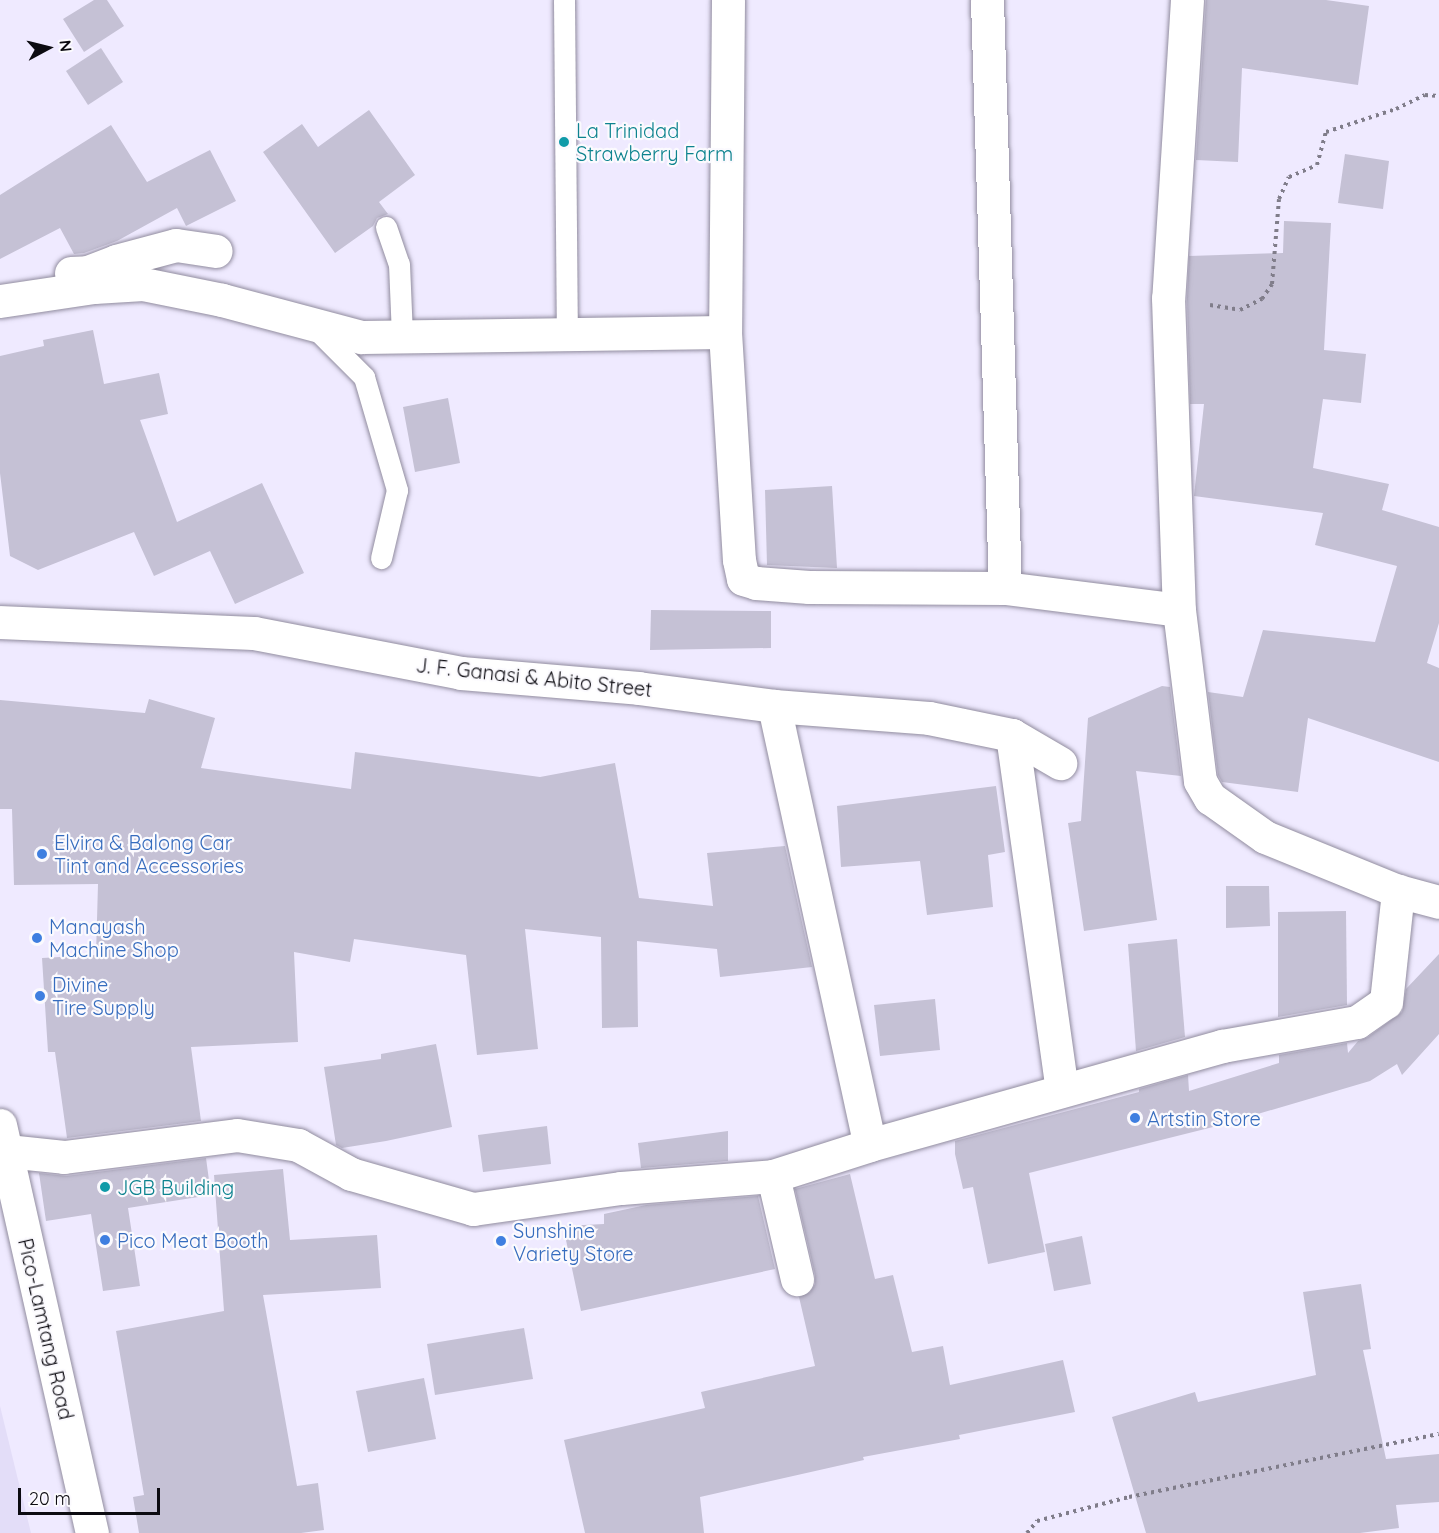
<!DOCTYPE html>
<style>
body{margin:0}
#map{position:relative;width:1439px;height:1533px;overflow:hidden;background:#efeaff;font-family:Quicksand,sans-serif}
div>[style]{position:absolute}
.built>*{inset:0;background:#e3ddf8}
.building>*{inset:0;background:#c5c1d5}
.path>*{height:4px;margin-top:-2px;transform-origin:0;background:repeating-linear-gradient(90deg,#807d8a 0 3px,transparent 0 7.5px)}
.roads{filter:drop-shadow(0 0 2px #918c9f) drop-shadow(0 0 2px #918c9f)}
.lane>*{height:21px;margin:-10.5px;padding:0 10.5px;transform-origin:10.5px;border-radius:10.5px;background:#fff}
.street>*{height:33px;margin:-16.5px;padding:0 16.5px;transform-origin:16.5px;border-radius:16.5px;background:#fff}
.primary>*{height:33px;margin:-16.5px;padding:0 16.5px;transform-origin:16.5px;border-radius:16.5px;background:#fff}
.dots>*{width:16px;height:16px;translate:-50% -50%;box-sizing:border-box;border:3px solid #fbfafe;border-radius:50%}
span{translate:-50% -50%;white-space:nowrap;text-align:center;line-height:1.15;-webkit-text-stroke:4.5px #fbfafe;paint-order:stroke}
.culture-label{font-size:20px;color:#0d838f}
.left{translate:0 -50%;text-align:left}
.street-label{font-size:20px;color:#0c0b11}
.shop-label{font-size:20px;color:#366cbe}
.north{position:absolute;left:18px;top:18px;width:60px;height:60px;-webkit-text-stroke:4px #fbfafe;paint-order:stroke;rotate:83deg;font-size:16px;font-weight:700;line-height:24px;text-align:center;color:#0c0b11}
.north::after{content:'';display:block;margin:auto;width:21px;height:27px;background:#0c0b11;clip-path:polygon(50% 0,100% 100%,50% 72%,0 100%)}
.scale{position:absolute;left:18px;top:1488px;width:142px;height:27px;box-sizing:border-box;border:3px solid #0c0b11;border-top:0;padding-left:8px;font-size:18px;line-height:21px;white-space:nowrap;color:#0c0b11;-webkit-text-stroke:4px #fbfafe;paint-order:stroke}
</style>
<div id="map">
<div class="built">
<i style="clip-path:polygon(0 1406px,31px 1533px,0 1533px)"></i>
</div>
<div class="building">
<i style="clip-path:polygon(94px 0,107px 0,124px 26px,84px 52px,63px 19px)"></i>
<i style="clip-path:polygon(1206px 0,1326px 0,1369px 6px,1358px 85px,1242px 68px,1238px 162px,1196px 160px)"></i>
<i style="clip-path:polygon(101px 48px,123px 82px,88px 105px,66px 71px)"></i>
<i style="clip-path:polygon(369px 110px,415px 175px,379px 202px,388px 214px,377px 218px,373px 226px,335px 253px,263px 152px,302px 124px,318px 147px)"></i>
<i style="clip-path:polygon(111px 125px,147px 182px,210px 150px,236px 201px,186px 226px,177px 208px,117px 241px,84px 253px,74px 254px,60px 228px,0 259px,0 195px)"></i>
<i style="clip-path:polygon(1345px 154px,1389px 161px,1383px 209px,1338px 203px)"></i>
<i style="clip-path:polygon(1284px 221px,1331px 223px,1324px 350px,1366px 354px,1361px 403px,1323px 399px,1313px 468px,1389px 484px,1382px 510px,1439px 527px,1439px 623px,1427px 663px,1439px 668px,1439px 762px,1308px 718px,1298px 792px,1222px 782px,1218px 775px,1208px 692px,1243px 697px,1263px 630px,1375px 642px,1397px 566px,1315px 545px,1323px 513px,1194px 496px,1204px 404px,1190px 404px,1187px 298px,1189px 256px,1283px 253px)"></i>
<i style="clip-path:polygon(93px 330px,104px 384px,159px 373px,168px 414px,140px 420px,177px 522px,262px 483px,304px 573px,235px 604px,210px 551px,154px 576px,134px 532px,38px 570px,10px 556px,0 473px,0 356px,44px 346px,43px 340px)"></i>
<i style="clip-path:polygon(448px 398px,460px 463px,415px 472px,403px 407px)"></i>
<i style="clip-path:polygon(832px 486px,837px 568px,767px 565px,765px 490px)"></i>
<i style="clip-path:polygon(651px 610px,771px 611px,771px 648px,650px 650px)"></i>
<i style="clip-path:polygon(1162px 686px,1170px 687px,1181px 776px,1136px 771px,1157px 920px,1084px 931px,1068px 823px,1081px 821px,1088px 718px)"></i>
<i style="clip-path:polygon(149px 699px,215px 718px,201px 768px,351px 789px,355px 752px,540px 777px,615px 763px,639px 898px,713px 906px,707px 853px,785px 846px,812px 967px,720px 977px,717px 949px,637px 941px,638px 1027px,602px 1028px,601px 937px,525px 929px,538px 1049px,477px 1055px,466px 955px,354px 939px,350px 962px,294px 952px,298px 1042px,191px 1047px,201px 1121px,67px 1138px,55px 1052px,48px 1052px,42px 958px,96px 955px,98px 884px,14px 885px,12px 809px,0 809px,0 700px,145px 713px)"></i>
<i style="clip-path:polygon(996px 786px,1005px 852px,988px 855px,993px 907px,927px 915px,920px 861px,841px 867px,837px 806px)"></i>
<i style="clip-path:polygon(1226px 886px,1269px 886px,1270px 926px,1226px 928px)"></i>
<i style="clip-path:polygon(1346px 911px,1347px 1005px,1278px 1017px,1278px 912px)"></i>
<i style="clip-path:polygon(1177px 939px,1185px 1037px,1136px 1051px,1128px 944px)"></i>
<i style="clip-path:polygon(1439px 954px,1439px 1034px,1402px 1075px,1397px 1064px,1370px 1081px,1217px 1126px,1029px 1173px,1045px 1252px,988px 1264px,973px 1187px,963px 1189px,955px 1154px,955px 1141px,1139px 1092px,1139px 1089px,1188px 1075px,1189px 1091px,1279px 1063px,1279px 1055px,1347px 1043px,1348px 1053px,1358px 1041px,1368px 1037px,1402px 1012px,1406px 989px)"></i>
<i style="clip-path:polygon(935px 999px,940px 1050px,880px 1056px,874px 1005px)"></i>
<i style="clip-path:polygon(436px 1044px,452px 1127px,386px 1141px,342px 1148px,336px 1145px,324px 1067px,381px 1059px,381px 1054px)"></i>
<i style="clip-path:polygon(547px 1126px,551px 1164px,483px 1172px,478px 1135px)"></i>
<i style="clip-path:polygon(728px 1131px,728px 1161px,641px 1168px,638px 1143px)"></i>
<i style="clip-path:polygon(206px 1158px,211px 1195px,128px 1208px,140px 1286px,103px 1291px,91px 1214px,46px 1221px,39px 1173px,66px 1176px)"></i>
<i style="clip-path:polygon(283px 1169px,290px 1240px,377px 1235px,381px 1288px,263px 1295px,297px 1486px,318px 1483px,324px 1530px,301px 1533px,139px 1533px,133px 1497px,144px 1495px,116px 1331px,224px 1311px,214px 1175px)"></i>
<i style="clip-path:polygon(850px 1174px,875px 1279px,893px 1275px,912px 1352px,943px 1346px,950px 1385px,1063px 1360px,1075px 1412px,959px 1435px,960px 1439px,863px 1457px,864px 1460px,700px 1497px,704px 1533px,585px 1533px,564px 1440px,705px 1408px,701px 1392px,815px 1366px,799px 1297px,810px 1292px,815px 1284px,815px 1275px,795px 1189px)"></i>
<i style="clip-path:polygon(758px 1196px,775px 1269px,581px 1311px,563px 1226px,604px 1224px,604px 1214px,646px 1205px)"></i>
<i style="clip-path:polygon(1082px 1236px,1091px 1284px,1054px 1291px,1045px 1244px)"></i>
<i style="clip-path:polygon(1361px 1284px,1371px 1349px,1363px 1350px,1386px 1459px,1439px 1454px,1439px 1502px,1396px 1505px,1399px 1528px,1360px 1533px,1146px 1533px,1112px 1417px,1195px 1392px,1198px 1402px,1316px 1375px,1303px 1292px)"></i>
<i style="clip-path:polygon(524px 1328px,533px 1379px,435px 1395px,427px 1344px)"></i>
<i style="clip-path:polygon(424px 1378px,436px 1439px,368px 1452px,356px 1391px)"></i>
</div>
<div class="path">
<i style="left:1210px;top:305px;width:30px;rotate:9deg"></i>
<i style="left:1240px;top:310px;width:25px;rotate:-27deg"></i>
<i style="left:1262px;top:299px;width:18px;rotate:-56deg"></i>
<i style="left:1272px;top:284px;width:85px;rotate:-85.3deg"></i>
<i style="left:1279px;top:199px;width:24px;rotate:-66deg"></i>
<i style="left:1289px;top:177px;width:30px;rotate:-23deg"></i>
<i style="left:1317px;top:165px;width:34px;rotate:-75deg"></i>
<i style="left:1326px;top:132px;width:74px;rotate:-18.2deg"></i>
<i style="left:1396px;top:109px;width:32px;rotate:-26deg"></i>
<i style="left:1425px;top:95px;width:14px;rotate:4deg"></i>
<i style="left:1027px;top:1533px;width:16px;rotate:-50deg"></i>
<i style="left:1037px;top:1521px;width:95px;rotate:-14.6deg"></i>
<i style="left:1129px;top:1497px;width:316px;rotate:-11.5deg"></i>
</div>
<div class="roads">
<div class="lane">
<i style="left:564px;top:0;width:335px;rotate:89.5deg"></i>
<i style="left:386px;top:227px;width:39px;rotate:71deg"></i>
<i style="left:399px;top:264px;width:72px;rotate:87.6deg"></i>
<i style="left:314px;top:327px;width:71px;rotate:45deg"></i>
<i style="left:364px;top:377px;width:118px;rotate:73.7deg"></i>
<i style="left:397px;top:490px;width:70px;rotate:103.2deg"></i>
</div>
<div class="street">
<i style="left:728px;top:0;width:332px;rotate:90.5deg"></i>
<i style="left:725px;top:332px;width:228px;rotate:86.5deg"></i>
<i style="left:739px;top:560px;width:19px;rotate:78deg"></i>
<i style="left:743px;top:579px;width:14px;rotate:17deg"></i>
<i style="left:756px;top:583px;width:53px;rotate:4.3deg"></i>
<i style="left:809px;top:587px;width:196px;rotate:0.3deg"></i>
<i style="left:1005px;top:588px;width:175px;rotate:7.2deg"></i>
<i style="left:987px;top:0;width:588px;rotate:88.25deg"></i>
<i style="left:1187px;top:0;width:299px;rotate:93.6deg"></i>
<i style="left:1168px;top:298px;width:312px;rotate:88deg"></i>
<i style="left:1179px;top:610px;width:172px;rotate:83deg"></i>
<i style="left:1200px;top:781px;width:20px;rotate:60deg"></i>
<i style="left:1210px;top:798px;width:67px;rotate:35.3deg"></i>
<i style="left:1265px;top:837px;width:144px;rotate:22.1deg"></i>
<i style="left:1398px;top:891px;width:42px;rotate:15deg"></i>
<i style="left:71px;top:273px;width:17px;rotate:-3deg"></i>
<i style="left:88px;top:272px;width:30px;rotate:-21deg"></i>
<i style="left:116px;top:261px;width:62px;rotate:-14.9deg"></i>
<i style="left:176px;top:245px;width:40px;rotate:8.5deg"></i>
<i style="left:0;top:301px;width:95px;rotate:-8.5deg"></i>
<i style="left:94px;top:287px;width:49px;rotate:-3.5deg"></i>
<i style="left:143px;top:284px;width:81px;rotate:11.4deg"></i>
<i style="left:222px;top:300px;width:144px;rotate:14.9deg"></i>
<i style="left:361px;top:337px;width:364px;rotate:-0.8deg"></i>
<i style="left:0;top:622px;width:254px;rotate:2.5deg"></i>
<i style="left:254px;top:633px;width:211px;rotate:10.9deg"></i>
<i style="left:461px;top:673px;width:178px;rotate:4.8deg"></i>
<i style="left:638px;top:688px;width:137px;rotate:7.5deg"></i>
<i style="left:774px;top:706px;width:155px;rotate:4.4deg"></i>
<i style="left:929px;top:718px;width:85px;rotate:11.6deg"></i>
<i style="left:1012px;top:735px;width:56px;rotate:30.3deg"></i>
<i style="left:774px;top:706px;width:449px;rotate:77.7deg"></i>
<i style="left:1012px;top:735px;width:359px;rotate:82deg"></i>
<i style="left:7px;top:1151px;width:57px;rotate:6deg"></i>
<i style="left:64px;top:1157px;width:174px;rotate:-7.2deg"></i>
<i style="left:237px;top:1135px;width:62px;rotate:9.3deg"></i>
<i style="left:298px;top:1145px;width:60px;rotate:28.7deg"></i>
<i style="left:351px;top:1174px;width:127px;rotate:16deg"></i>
<i style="left:473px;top:1209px;width:149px;rotate:-8.1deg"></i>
<i style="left:621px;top:1188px;width:152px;rotate:-4.5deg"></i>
<i style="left:773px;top:1176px;width:102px;rotate:-17.7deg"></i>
<i style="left:870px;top:1145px;width:366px;rotate:-15.7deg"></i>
<i style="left:1222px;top:1046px;width:137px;rotate:-10.1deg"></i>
<i style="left:1357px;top:1022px;width:35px;rotate:-35deg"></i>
<i style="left:1386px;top:1002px;width:112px;rotate:-83.8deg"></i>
<i style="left:773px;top:1176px;width:106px;rotate:76.9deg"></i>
</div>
<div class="primary">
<i style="left:0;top:1125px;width:418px;rotate:77.3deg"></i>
</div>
</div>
<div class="dots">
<i style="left:564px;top:142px;background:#0f9aa8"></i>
<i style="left:42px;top:854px;background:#3f7fe0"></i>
<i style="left:37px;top:938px;background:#3f7fe0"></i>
<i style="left:40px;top:996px;background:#3f7fe0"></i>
<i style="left:1135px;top:1118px;background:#3f7fe0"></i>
<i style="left:105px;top:1187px;background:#0f9aa8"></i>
<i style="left:105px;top:1240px;background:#3f7fe0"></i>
<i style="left:501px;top:1241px;background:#3f7fe0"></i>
</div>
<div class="culture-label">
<span class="left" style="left:576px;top:142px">La Trinidad<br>Strawberry Farm</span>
<span class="left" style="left:117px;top:1187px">JGB Building</span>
</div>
<div class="street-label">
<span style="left:534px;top:677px;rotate:6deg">J. F. Ganasi &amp; Abito Street</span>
<span style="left:46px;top:1329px;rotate:77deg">Pico-Lamtang Road</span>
</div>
<div class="shop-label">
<span class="left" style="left:54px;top:854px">Elvira &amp; Balong Car<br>Tint and Accessories</span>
<span class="left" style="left:49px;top:938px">Manayash<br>Machine Shop</span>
<span class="left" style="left:52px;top:996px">Divine<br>Tire Supply</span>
<span class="left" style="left:1147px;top:1118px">Artstin Store</span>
<span class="left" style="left:513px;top:1242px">Sunshine<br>Variety Store</span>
<span class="left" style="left:117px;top:1240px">Pico Meat Booth</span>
</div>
<div class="north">N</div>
<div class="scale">20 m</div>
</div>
